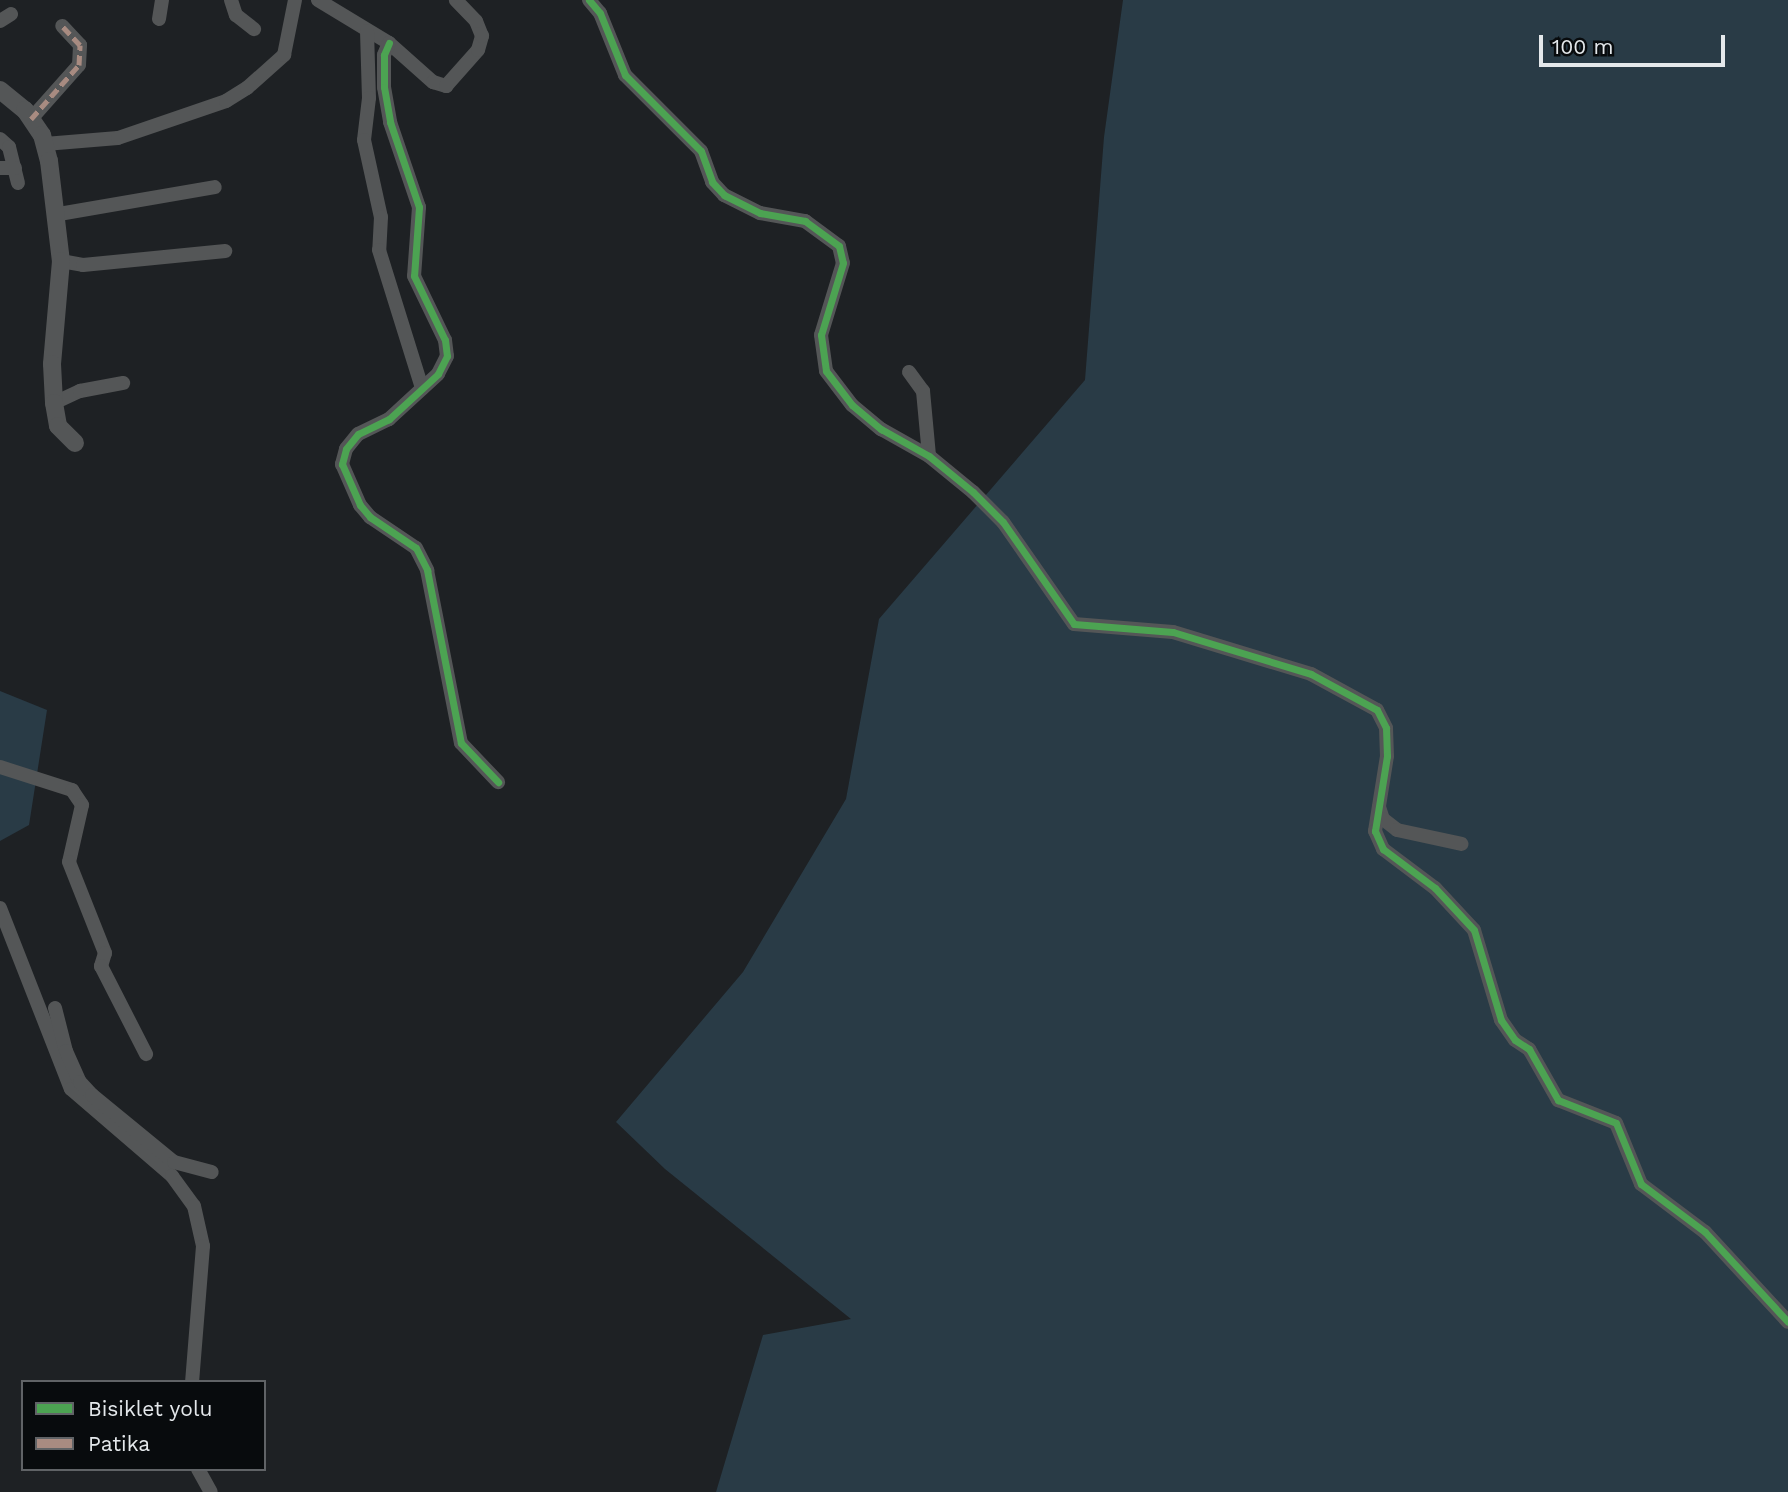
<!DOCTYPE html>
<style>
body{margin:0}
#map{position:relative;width:1788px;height:1492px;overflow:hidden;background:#1e2124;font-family:"Work Sans",sans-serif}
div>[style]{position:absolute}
.green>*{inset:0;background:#293b46}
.minor>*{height:14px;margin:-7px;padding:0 7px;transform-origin:7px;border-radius:7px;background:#545657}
.tertiary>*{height:18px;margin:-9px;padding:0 9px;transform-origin:9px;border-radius:9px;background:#545657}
.quiet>*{height:5px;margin-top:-2.5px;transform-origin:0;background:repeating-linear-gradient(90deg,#a88b81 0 10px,transparent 0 15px)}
.cycleway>*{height:7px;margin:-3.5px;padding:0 3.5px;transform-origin:3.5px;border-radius:3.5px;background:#4ca352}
span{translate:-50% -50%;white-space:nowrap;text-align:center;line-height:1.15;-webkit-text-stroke:5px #080b0d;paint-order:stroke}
.legend{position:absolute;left:21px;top:1380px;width:245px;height:91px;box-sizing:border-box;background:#080b0d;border:2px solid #606366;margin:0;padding:9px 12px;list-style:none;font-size:21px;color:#e4e8eb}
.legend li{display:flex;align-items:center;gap:14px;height:35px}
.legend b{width:35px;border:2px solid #606366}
.scale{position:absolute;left:1539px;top:35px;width:186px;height:32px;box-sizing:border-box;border:4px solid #e4e8eb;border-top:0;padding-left:9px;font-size:21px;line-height:24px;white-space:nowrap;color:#e4e8eb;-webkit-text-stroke:5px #080b0d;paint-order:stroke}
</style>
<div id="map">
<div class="green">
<i style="clip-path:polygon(1123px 0,1788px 0,1788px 1492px,716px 1492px,763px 1335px,851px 1319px,665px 1169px,616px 1122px,743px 972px,846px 799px,879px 619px,1085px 380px,1104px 137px)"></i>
<i style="clip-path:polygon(0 691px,47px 710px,29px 825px,0 841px)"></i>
</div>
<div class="minor">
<i style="left:231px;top:0;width:16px;rotate:72deg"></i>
<i style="left:236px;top:15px;width:23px;rotate:38deg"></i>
<i style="left:318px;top:0;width:83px;rotate:31.2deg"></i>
<i style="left:389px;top:43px;width:59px;rotate:41.6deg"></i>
<i style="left:433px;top:82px;width:14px;rotate:17deg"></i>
<i style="left:446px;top:86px;width:48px;rotate:-48.4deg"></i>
<i style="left:478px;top:50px;width:15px;rotate:-74deg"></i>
<i style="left:482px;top:36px;width:16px;rotate:-112deg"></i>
<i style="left:476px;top:21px;width:29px;rotate:-134deg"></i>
<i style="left:589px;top:0;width:17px;rotate:50deg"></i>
<i style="left:600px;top:13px;width:67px;rotate:68deg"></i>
<i style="left:625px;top:75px;width:107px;rotate:45deg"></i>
<i style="left:701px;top:151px;width:33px;rotate:70deg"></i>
<i style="left:712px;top:182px;width:18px;rotate:47deg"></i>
<i style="left:724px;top:195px;width:40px;rotate:26.6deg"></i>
<i style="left:760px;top:213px;width:46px;rotate:10.1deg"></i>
<i style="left:805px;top:221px;width:42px;rotate:36.3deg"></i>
<i style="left:839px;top:246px;width:17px;rotate:77deg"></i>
<i style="left:843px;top:263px;width:75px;rotate:107deg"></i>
<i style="left:821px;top:335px;width:36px;rotate:82deg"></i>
<i style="left:826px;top:371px;width:43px;rotate:52.6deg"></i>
<i style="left:852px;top:405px;width:38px;rotate:40deg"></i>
<i style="left:881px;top:429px;width:55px;rotate:29.4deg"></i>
<i style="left:929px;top:456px;width:57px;rotate:39.3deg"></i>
<i style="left:973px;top:492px;width:42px;rotate:45deg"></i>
<i style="left:1003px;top:522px;width:124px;rotate:55.2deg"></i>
<i style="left:1074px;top:624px;width:99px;rotate:4.6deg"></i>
<i style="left:1173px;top:632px;width:144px;rotate:16.9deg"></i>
<i style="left:1311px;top:674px;width:75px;rotate:28.6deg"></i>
<i style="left:1377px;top:710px;width:20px;rotate:63deg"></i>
<i style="left:1386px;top:728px;width:28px;rotate:88deg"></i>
<i style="left:1387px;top:756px;width:76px;rotate:99.1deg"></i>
<i style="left:1375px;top:831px;width:20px;rotate:66deg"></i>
<i style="left:1383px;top:849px;width:65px;rotate:36.9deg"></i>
<i style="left:1435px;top:888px;width:57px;rotate:47.1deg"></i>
<i style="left:1474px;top:930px;width:94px;rotate:73.3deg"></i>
<i style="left:1501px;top:1020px;width:24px;rotate:55deg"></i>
<i style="left:1515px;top:1040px;width:17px;rotate:33deg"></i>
<i style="left:1529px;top:1049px;width:59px;rotate:60.4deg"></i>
<i style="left:1558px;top:1100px;width:62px;rotate:21.6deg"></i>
<i style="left:1616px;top:1123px;width:66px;rotate:67.7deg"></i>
<i style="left:1641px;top:1184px;width:80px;rotate:36.9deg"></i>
<i style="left:1705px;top:1232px;width:122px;rotate:47.3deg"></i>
<i style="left:159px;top:19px;width:19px;rotate:-81deg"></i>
<i style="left:0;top:21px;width:13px;rotate:-32deg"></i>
<i style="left:367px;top:31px;width:67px;rotate:88.3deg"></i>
<i style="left:369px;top:98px;width:42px;rotate:96.8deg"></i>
<i style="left:364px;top:140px;width:79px;rotate:77.6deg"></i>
<i style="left:381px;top:217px;width:33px;rotate:93deg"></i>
<i style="left:379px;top:250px;width:145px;rotate:72.7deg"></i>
<i style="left:389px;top:43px;width:13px;rotate:113deg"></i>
<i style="left:384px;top:55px;width:32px;rotate:90deg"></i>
<i style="left:384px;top:87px;width:36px;rotate:80deg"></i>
<i style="left:390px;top:122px;width:90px;rotate:71.2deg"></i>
<i style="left:419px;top:207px;width:69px;rotate:94.1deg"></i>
<i style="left:414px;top:276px;width:71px;rotate:64.2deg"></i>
<i style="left:445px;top:340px;width:16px;rotate:83deg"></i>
<i style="left:447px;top:356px;width:20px;rotate:117deg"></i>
<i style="left:438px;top:374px;width:67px;rotate:137.4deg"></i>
<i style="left:389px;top:419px;width:34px;rotate:154deg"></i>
<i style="left:358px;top:434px;width:19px;rotate:129deg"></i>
<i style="left:346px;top:449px;width:16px;rotate:105deg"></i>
<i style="left:342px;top:464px;width:45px;rotate:66.3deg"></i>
<i style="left:360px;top:505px;width:16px;rotate:50deg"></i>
<i style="left:370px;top:517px;width:55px;rotate:34deg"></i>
<i style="left:416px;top:548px;width:25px;rotate:63deg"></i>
<i style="left:427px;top:570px;width:176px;rotate:78.9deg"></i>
<i style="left:461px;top:743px;width:54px;rotate:46.5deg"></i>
<i style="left:31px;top:119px;width:72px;rotate:-48.4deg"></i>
<i style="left:79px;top:65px;width:20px;rotate:-87deg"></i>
<i style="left:80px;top:45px;width:26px;rotate:-133deg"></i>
<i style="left:0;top:139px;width:12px;rotate:42deg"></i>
<i style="left:9px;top:147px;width:37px;rotate:76deg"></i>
<i style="left:45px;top:144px;width:73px;rotate:-4.7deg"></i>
<i style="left:118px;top:138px;width:114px;rotate:-18.9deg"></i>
<i style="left:226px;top:101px;width:25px;rotate:-32deg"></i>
<i style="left:247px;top:88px;width:50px;rotate:-41.7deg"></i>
<i style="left:284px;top:55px;width:56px;rotate:-78.7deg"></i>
<i style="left:0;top:168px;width:15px"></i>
<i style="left:59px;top:214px;width:158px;rotate:-9.8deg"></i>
<i style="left:61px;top:261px;width:22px;rotate:10deg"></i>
<i style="left:83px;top:265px;width:143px;rotate:-5.6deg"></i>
<i style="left:909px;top:372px;width:24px;rotate:54deg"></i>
<i style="left:923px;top:391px;width:65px;rotate:84.7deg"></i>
<i style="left:54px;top:403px;width:29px;rotate:-25deg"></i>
<i style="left:80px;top:391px;width:44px;rotate:-10.5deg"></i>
<i style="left:0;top:767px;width:76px;rotate:17.7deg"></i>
<i style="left:72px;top:790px;width:18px;rotate:56deg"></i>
<i style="left:82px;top:805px;width:58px;rotate:102.8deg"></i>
<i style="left:69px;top:862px;width:98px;rotate:68.4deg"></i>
<i style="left:105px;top:953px;width:14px;rotate:107deg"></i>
<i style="left:101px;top:966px;width:99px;rotate:62.9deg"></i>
<i style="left:1379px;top:807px;width:13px;rotate:72deg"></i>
<i style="left:1383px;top:819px;width:18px;rotate:38deg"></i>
<i style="left:1397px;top:830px;width:66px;rotate:12.2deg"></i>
<i style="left:0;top:908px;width:194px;rotate:68.6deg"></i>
<i style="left:71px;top:1089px;width:133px;rotate:40.7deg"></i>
<i style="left:172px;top:1176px;width:37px;rotate:54deg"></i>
<i style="left:194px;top:1206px;width:41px;rotate:77.3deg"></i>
<i style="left:203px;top:1246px;width:136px;rotate:94.6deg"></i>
<i style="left:55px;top:1008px;width:44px;rotate:75.7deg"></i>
<i style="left:66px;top:1051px;width:34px;rotate:66deg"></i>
<i style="left:80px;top:1082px;width:18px;rotate:47deg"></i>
<i style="left:92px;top:1095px;width:106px;rotate:39.3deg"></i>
<i style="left:174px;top:1162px;width:39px;rotate:15deg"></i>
<i style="left:198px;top:1469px;width:26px;rotate:61deg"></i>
</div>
<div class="tertiary">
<i style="left:0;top:90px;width:32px;rotate:39deg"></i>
<i style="left:25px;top:110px;width:30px;rotate:56deg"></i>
<i style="left:42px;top:135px;width:27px;rotate:75deg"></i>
<i style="left:49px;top:161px;width:101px;rotate:83.2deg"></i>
<i style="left:61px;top:261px;width:103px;rotate:95deg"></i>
<i style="left:52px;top:364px;width:39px;rotate:87deg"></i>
<i style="left:54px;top:403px;width:23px;rotate:80deg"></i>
<i style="left:58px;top:426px;width:24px;rotate:45deg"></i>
</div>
<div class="quiet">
<i style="left:31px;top:119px;width:72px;rotate:-48.4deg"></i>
<i style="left:79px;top:65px;width:20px;rotate:-87deg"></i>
<i style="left:80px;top:45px;width:26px;rotate:-133deg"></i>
</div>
<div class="cycleway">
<i style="left:589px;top:0;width:17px;rotate:50deg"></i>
<i style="left:600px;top:13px;width:67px;rotate:68deg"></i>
<i style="left:625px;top:75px;width:107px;rotate:45deg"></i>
<i style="left:701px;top:151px;width:33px;rotate:70deg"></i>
<i style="left:712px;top:182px;width:18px;rotate:47deg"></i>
<i style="left:724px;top:195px;width:40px;rotate:26.6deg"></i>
<i style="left:760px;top:213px;width:46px;rotate:10.1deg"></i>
<i style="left:805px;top:221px;width:42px;rotate:36.3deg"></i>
<i style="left:839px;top:246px;width:17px;rotate:77deg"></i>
<i style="left:843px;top:263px;width:75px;rotate:107deg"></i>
<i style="left:821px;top:335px;width:36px;rotate:82deg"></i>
<i style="left:826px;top:371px;width:43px;rotate:52.6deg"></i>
<i style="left:852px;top:405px;width:38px;rotate:40deg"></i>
<i style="left:881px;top:429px;width:55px;rotate:29.4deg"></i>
<i style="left:929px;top:456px;width:57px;rotate:39.3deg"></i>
<i style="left:973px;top:492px;width:42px;rotate:45deg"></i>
<i style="left:1003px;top:522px;width:124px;rotate:55.2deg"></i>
<i style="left:1074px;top:624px;width:99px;rotate:4.6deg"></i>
<i style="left:1173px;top:632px;width:144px;rotate:16.9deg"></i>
<i style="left:1311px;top:674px;width:75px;rotate:28.6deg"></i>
<i style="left:1377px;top:710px;width:20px;rotate:63deg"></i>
<i style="left:1386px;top:728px;width:28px;rotate:88deg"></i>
<i style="left:1387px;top:756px;width:76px;rotate:99.1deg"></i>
<i style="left:1375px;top:831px;width:20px;rotate:66deg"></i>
<i style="left:1383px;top:849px;width:65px;rotate:36.9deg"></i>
<i style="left:1435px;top:888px;width:57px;rotate:47.1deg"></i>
<i style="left:1474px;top:930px;width:94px;rotate:73.3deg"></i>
<i style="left:1501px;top:1020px;width:24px;rotate:55deg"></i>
<i style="left:1515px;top:1040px;width:17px;rotate:33deg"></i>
<i style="left:1529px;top:1049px;width:59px;rotate:60.4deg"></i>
<i style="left:1558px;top:1100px;width:62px;rotate:21.6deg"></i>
<i style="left:1616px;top:1123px;width:66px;rotate:67.7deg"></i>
<i style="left:1641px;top:1184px;width:80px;rotate:36.9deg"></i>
<i style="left:1705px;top:1232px;width:122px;rotate:47.3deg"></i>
<i style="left:389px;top:43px;width:13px;rotate:113deg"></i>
<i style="left:384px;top:55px;width:32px;rotate:90deg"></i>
<i style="left:384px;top:87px;width:36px;rotate:80deg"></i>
<i style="left:390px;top:122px;width:90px;rotate:71.2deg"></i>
<i style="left:419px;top:207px;width:69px;rotate:94.1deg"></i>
<i style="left:414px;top:276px;width:71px;rotate:64.2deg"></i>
<i style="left:445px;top:340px;width:16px;rotate:83deg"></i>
<i style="left:447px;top:356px;width:20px;rotate:117deg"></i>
<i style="left:438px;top:374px;width:67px;rotate:137.4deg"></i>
<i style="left:389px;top:419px;width:34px;rotate:154deg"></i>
<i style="left:358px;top:434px;width:19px;rotate:129deg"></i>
<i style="left:346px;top:449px;width:16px;rotate:105deg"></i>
<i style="left:342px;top:464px;width:45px;rotate:66.3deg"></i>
<i style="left:360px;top:505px;width:16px;rotate:50deg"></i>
<i style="left:370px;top:517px;width:55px;rotate:34deg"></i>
<i style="left:416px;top:548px;width:25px;rotate:63deg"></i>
<i style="left:427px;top:570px;width:176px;rotate:78.9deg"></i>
<i style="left:461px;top:743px;width:54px;rotate:46.5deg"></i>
</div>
<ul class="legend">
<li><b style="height:9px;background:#4ca352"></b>Bisiklet yolu</li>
<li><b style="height:9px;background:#a88b81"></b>Patika</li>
</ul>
<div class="scale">100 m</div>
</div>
